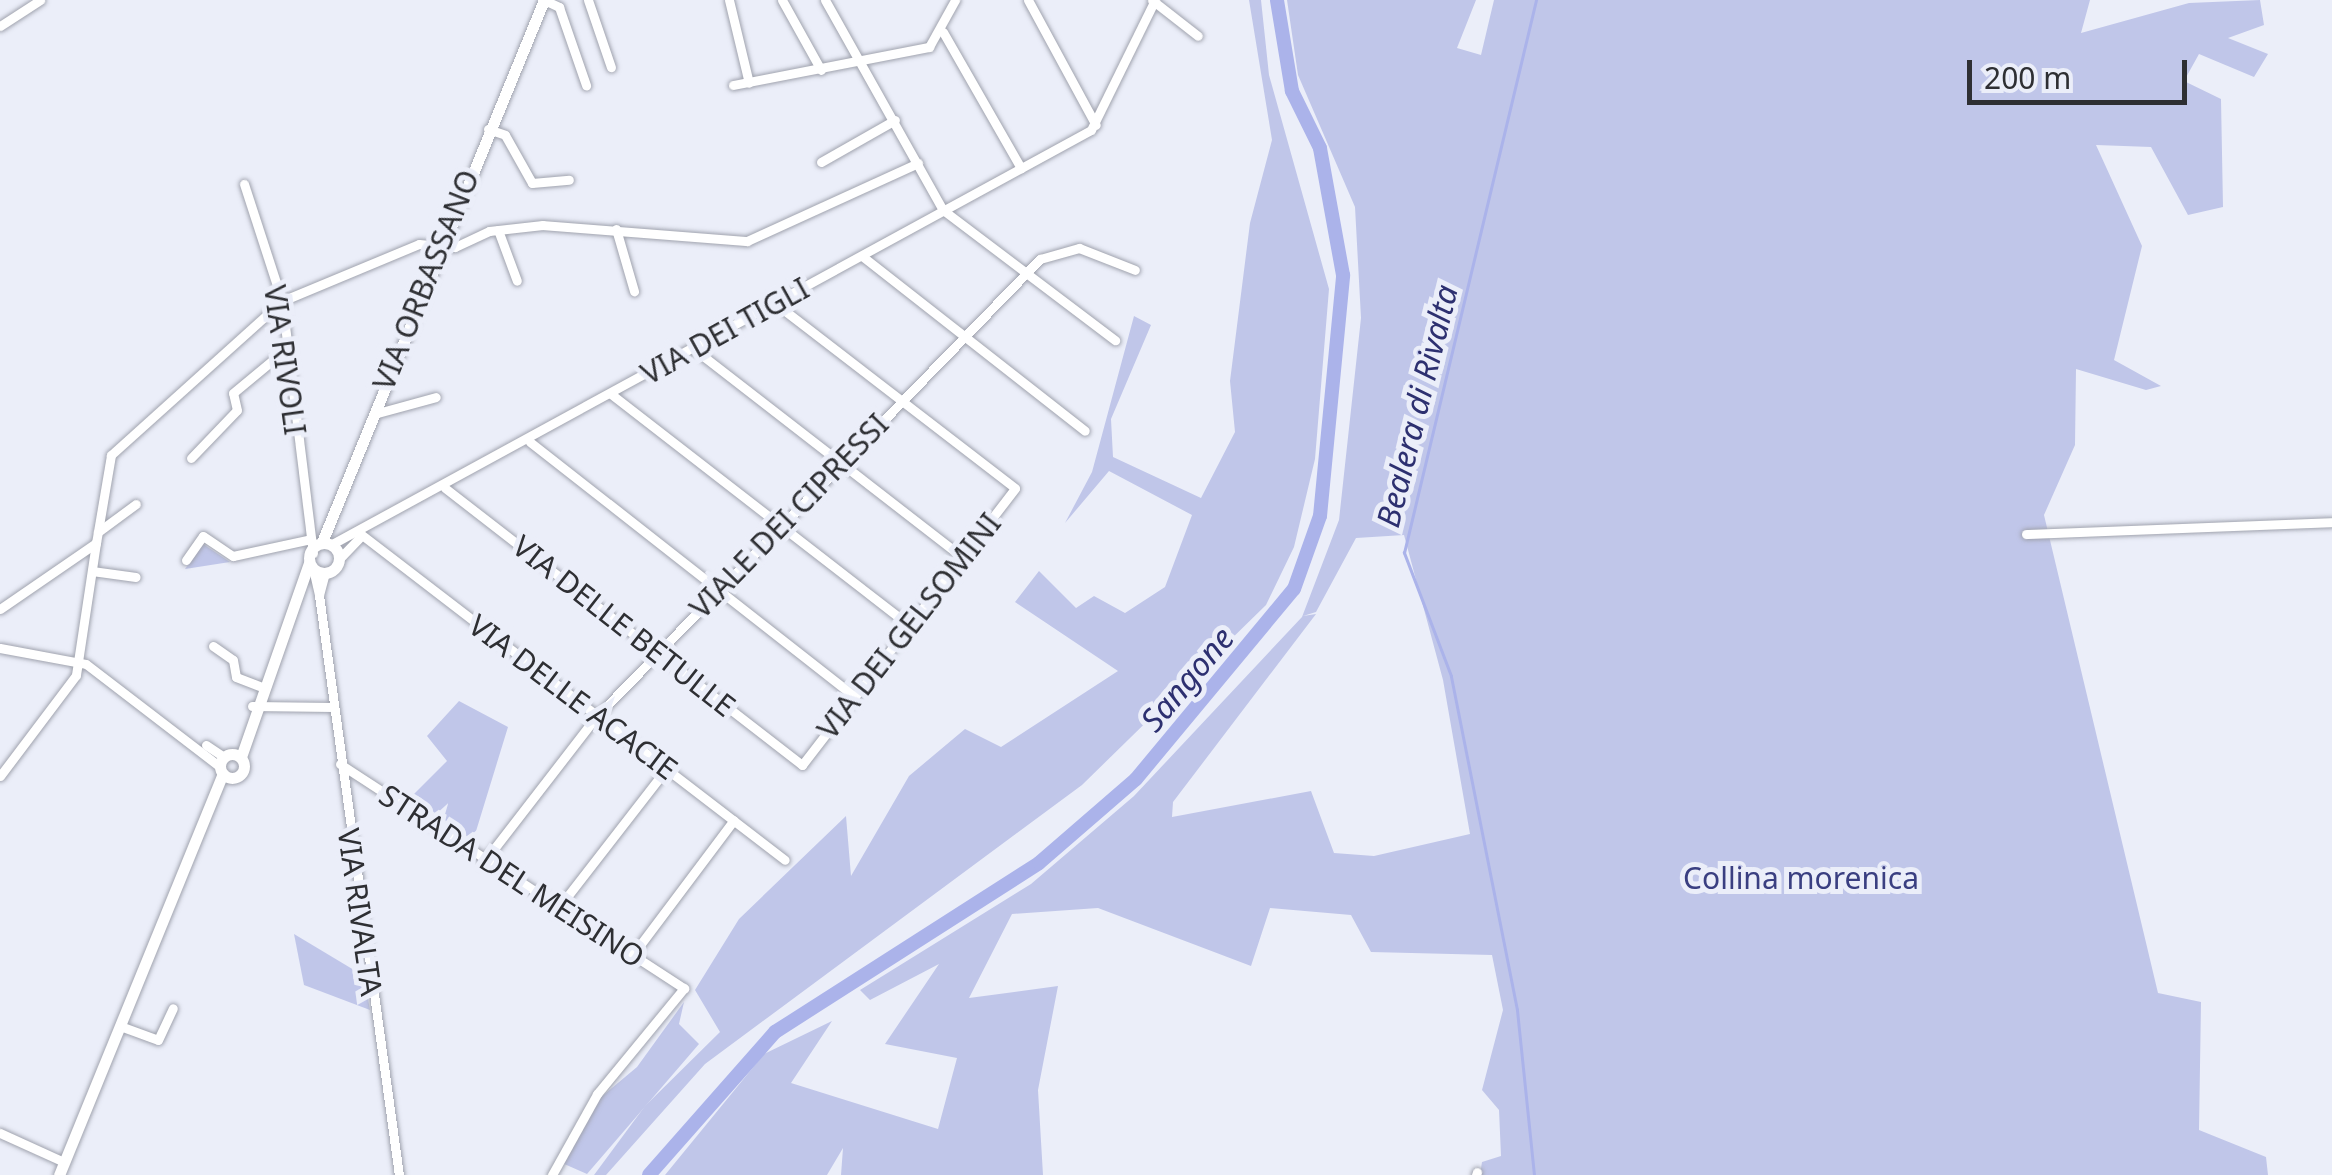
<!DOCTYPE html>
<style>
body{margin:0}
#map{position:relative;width:2332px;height:1175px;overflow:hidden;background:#ebeef9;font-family:"Noto Sans",sans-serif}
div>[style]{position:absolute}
.green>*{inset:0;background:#c0c6e9}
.stream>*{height:2.5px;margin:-1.25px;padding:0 1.25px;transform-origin:1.25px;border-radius:1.25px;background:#abb3ea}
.river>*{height:14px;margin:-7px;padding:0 7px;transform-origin:7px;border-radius:7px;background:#abb3ea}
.roads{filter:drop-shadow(0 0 2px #a0a3ae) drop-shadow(0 0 2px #a0a3ae)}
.street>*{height:9px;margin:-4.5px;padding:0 4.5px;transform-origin:4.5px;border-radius:4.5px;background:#fff}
.secondary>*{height:11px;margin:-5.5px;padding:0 5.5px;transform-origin:5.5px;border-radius:5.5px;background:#fff}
.secondary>.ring{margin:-5.5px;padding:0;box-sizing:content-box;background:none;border:11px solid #fff;border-radius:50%}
span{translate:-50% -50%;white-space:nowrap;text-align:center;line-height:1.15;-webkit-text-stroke:10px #ebeef9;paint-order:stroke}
.street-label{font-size:30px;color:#2e2f33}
.park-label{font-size:30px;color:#3a3f81}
.water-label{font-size:32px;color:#2d3070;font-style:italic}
.scale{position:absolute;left:1967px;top:60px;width:220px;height:45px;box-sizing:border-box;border:5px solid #2e2f33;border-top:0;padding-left:12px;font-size:30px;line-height:35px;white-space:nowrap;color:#2e2f33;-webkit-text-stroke:8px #ebeef9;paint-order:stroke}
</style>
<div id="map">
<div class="green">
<i style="clip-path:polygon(1249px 0,1261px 0,1269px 75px,1329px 289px,1315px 459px,1294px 547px,1266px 605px,1082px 785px,705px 1064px,606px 1175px,594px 1175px,645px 1106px,720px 1032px,695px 990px,739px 919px,846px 816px,851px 876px,909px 776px,965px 729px,1001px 747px,1118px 671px,1015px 602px,1039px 571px,1076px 608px,1094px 596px,1125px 613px,1165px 587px,1192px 515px,1109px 471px,1065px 523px,1092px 472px,1134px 316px,1151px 325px,1111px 419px,1113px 457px,1201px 498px,1235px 432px,1230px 381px,1250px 223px,1272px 140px)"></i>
<i style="clip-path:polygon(evenodd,1287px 0,1476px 0,1457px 48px,1481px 55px,1494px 0,2090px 0,2081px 33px,2189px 3px,2260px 0,2264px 25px,2228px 38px,2268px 54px,2254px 77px,2199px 54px,2184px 81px,2221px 99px,2223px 207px,2188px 215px,2151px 147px,2096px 145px,2142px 246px,2114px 360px,2161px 386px,2146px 390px,2076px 369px,2075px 445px,2044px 515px,2158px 993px,2201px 1002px,2199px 1130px,2266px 1157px,2268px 1175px,1480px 1175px,1482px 1162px,1501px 1156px,1499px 1110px,1482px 1090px,1503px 1010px,1492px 955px,1371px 952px,1351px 915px,1270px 908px,1251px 966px,1098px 908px,1012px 914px,969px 998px,1058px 986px,1038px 1090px,1043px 1175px,841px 1175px,843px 1148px,827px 1175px,665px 1175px,764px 1054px,832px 1021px,791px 1083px,938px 1129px,957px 1058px,885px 1044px,939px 964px,870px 1000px,860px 990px,1031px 884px,1134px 796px,1302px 617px,1339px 520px,1361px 318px,1355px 207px,1298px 75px,1287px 0,1404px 535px,1443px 680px,1470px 834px,1374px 856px,1334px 853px,1311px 791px,1172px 817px,1173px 802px,1316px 614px,1303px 616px,1316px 612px,1356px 538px,1404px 535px)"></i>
<i style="clip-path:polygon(203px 544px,230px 562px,185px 569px)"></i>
<i style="clip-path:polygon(459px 701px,508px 727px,473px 841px,412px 796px,447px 761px,427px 736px)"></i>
<i style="clip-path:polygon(294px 934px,364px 976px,370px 1010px,304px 985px)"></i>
<i style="clip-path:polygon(684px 1002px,679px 1024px,699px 1044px,587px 1174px,562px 1163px,600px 1098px,637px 1067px)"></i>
</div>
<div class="stream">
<i style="left:1534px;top:1175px;width:166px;rotate:-95.9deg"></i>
<i style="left:1517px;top:1010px;width:340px;rotate:-101.2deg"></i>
<i style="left:1451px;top:676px;width:132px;rotate:-110.9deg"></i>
<i style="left:1404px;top:553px;width:569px;rotate:-76.57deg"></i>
</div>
<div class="river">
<i style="left:649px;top:1175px;width:191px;rotate:-48.6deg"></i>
<i style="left:775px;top:1032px;width:313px;rotate:-32.6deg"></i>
<i style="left:1039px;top:863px;width:128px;rotate:-40.9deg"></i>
<i style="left:1136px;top:779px;width:247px;rotate:-50.3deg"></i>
<i style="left:1294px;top:589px;width:77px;rotate:-70.4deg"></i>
<i style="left:1320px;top:516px;width:242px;rotate:-84.5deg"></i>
<i style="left:1343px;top:275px;width:129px;rotate:-100.3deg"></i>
<i style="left:1320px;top:148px;width:64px;rotate:-116.2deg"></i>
<i style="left:1292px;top:91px;width:92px;rotate:-99.4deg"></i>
</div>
<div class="roads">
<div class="street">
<i style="left:544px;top:0;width:17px;rotate:25deg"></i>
<i style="left:559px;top:7px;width:83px;rotate:70.9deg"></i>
<i style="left:588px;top:0;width:71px;rotate:71.1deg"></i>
<i style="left:729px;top:0;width:85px;rotate:76.5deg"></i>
<i style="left:782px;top:0;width:80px;rotate:60.9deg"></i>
<i style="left:825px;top:0;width:241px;rotate:60.7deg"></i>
<i style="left:943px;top:210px;width:216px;rotate:37.1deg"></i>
<i style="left:1028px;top:0;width:142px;rotate:61.5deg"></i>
<i style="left:1152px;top:0;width:58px;rotate:38deg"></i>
<i style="left:0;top:26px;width:48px;rotate:-33deg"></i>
<i style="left:943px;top:32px;width:157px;rotate:60.2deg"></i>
<i style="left:733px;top:85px;width:200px;rotate:-11deg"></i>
<i style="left:929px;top:47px;width:54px;rotate:-61deg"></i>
<i style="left:488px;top:129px;width:18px;rotate:19deg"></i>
<i style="left:505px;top:135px;width:55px;rotate:60.6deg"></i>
<i style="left:532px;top:183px;width:37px;rotate:-5deg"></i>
<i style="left:821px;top:162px;width:85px;rotate:-29.6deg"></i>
<i style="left:244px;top:184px;width:123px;rotate:72deg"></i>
<i style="left:282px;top:301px;width:254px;rotate:83deg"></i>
<i style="left:616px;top:229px;width:65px;rotate:73.8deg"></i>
<i style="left:498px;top:230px;width:54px;rotate:69.6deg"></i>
<i style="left:862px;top:256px;width:283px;rotate:38.1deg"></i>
<i style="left:694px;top:349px;width:339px;rotate:37.8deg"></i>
<i style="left:611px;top:394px;width:378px;rotate:37.8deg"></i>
<i style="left:374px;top:414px;width:64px;rotate:-15.3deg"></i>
<i style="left:530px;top:442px;width:413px;rotate:38.1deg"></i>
<i style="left:191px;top:458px;width:66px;rotate:-46.2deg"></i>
<i style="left:237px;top:410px;width:17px;rotate:-103deg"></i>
<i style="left:233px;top:393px;width:69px;rotate:-39.7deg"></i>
<i style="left:445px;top:488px;width:452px;rotate:37.8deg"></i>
<i style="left:802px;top:765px;width:349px;rotate:-52.4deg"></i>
<i style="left:1015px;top:488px;width:303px;rotate:-142.4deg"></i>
<i style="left:98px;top:532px;width:47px;rotate:-36.4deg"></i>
<i style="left:2026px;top:534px;width:306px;rotate:-2.2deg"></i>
<i style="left:362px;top:535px;width:533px;rotate:37.54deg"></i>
<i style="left:334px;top:543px;width:862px;rotate:-28.62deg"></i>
<i style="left:1091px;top:130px;width:145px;rotate:-63.8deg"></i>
<i style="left:339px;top:559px;width:30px;rotate:-46deg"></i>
<i style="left:186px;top:560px;width:29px;rotate:-55deg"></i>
<i style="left:203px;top:536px;width:36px;rotate:34deg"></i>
<i style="left:233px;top:556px;width:76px;rotate:-12.2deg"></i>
<i style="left:92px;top:571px;width:44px;rotate:7.8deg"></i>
<i style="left:314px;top:573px;width:23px;rotate:77deg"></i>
<i style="left:319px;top:595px;width:23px;rotate:-75deg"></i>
<i style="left:319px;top:595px;width:585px;rotate:82.15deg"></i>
<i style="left:0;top:609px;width:116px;rotate:-34.5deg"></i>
<i style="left:96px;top:543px;width:89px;rotate:-80.3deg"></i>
<i style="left:111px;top:455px;width:230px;rotate:-42deg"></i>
<i style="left:282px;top:301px;width:148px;rotate:-22.6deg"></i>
<i style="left:419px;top:244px;width:36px;rotate:5deg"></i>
<i style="left:455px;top:247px;width:38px;rotate:-25deg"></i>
<i style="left:489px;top:231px;width:54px;rotate:-6.3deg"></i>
<i style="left:543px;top:225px;width:205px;rotate:4.5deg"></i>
<i style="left:747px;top:241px;width:188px;rotate:-24.5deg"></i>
<i style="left:213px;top:646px;width:24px;rotate:35deg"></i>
<i style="left:233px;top:660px;width:17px;rotate:80deg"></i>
<i style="left:236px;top:677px;width:25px;rotate:21deg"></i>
<i style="left:0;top:648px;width:87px;rotate:10.5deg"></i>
<i style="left:86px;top:664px;width:169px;rotate:37.5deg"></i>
<i style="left:252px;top:706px;width:81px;rotate:0.7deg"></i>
<i style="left:206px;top:745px;width:22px;rotate:34deg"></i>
<i style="left:340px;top:764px;width:411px;rotate:33.1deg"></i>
<i style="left:684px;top:988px;width:137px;rotate:129.4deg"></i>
<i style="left:597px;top:1094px;width:93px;rotate:119.1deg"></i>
<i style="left:0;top:776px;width:126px;rotate:-53deg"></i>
<i style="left:76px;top:675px;width:134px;rotate:-81.4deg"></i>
<i style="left:483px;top:863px;width:185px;rotate:-52.3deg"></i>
<i style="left:596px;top:717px;width:638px;rotate:-45.89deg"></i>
<i style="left:1040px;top:259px;width:41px;rotate:-15.8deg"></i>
<i style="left:1079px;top:248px;width:60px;rotate:21.4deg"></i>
<i style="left:556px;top:911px;width:181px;rotate:-52.2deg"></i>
<i style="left:631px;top:957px;width:171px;rotate:-53.1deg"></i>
<i style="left:120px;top:1026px;width:40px;rotate:20.2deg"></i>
<i style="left:158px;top:1040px;width:35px;rotate:-65deg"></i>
<i style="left:0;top:1133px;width:70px;rotate:24.4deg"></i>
<i style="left:1476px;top:1175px;width:3px;rotate:-72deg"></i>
</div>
<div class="secondary">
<i style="left:322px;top:542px;width:586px;rotate:-67.73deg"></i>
<i class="ring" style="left:309px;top:543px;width:19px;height:19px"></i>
<i class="ring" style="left:220px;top:754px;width:13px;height:13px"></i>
<i style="left:241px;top:757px;width:206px;rotate:-70.7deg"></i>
<i style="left:59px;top:1175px;width:433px;rotate:-67.8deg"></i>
</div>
</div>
<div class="street-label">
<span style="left:426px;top:280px;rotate:-68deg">VIA ORBASSANO</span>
<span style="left:725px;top:331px;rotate:-29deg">VIA DEI TIGLI</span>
<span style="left:285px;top:360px;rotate:82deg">VIA RIVOLI</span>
<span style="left:789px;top:516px;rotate:-46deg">VIALE DEI CIPRESSI</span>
<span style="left:624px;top:626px;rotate:38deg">VIA DELLE BETULLE</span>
<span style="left:909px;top:626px;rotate:-52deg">VIA DEI GELSOMINI</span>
<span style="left:573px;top:697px;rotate:37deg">VIA DELLE ACACIE</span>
<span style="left:512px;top:876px;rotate:33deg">STRADA DEL MEISINO</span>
<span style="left:360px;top:912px;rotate:82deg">VIA RIVALTA</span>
</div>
<div class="park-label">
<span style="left:1801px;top:878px">Collina morenica</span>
</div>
<div class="water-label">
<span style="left:1417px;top:406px;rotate:-76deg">Bealera di Rivalta</span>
<span style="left:1187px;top:679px;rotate:-50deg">Sangone</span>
</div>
<div class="scale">200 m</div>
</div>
